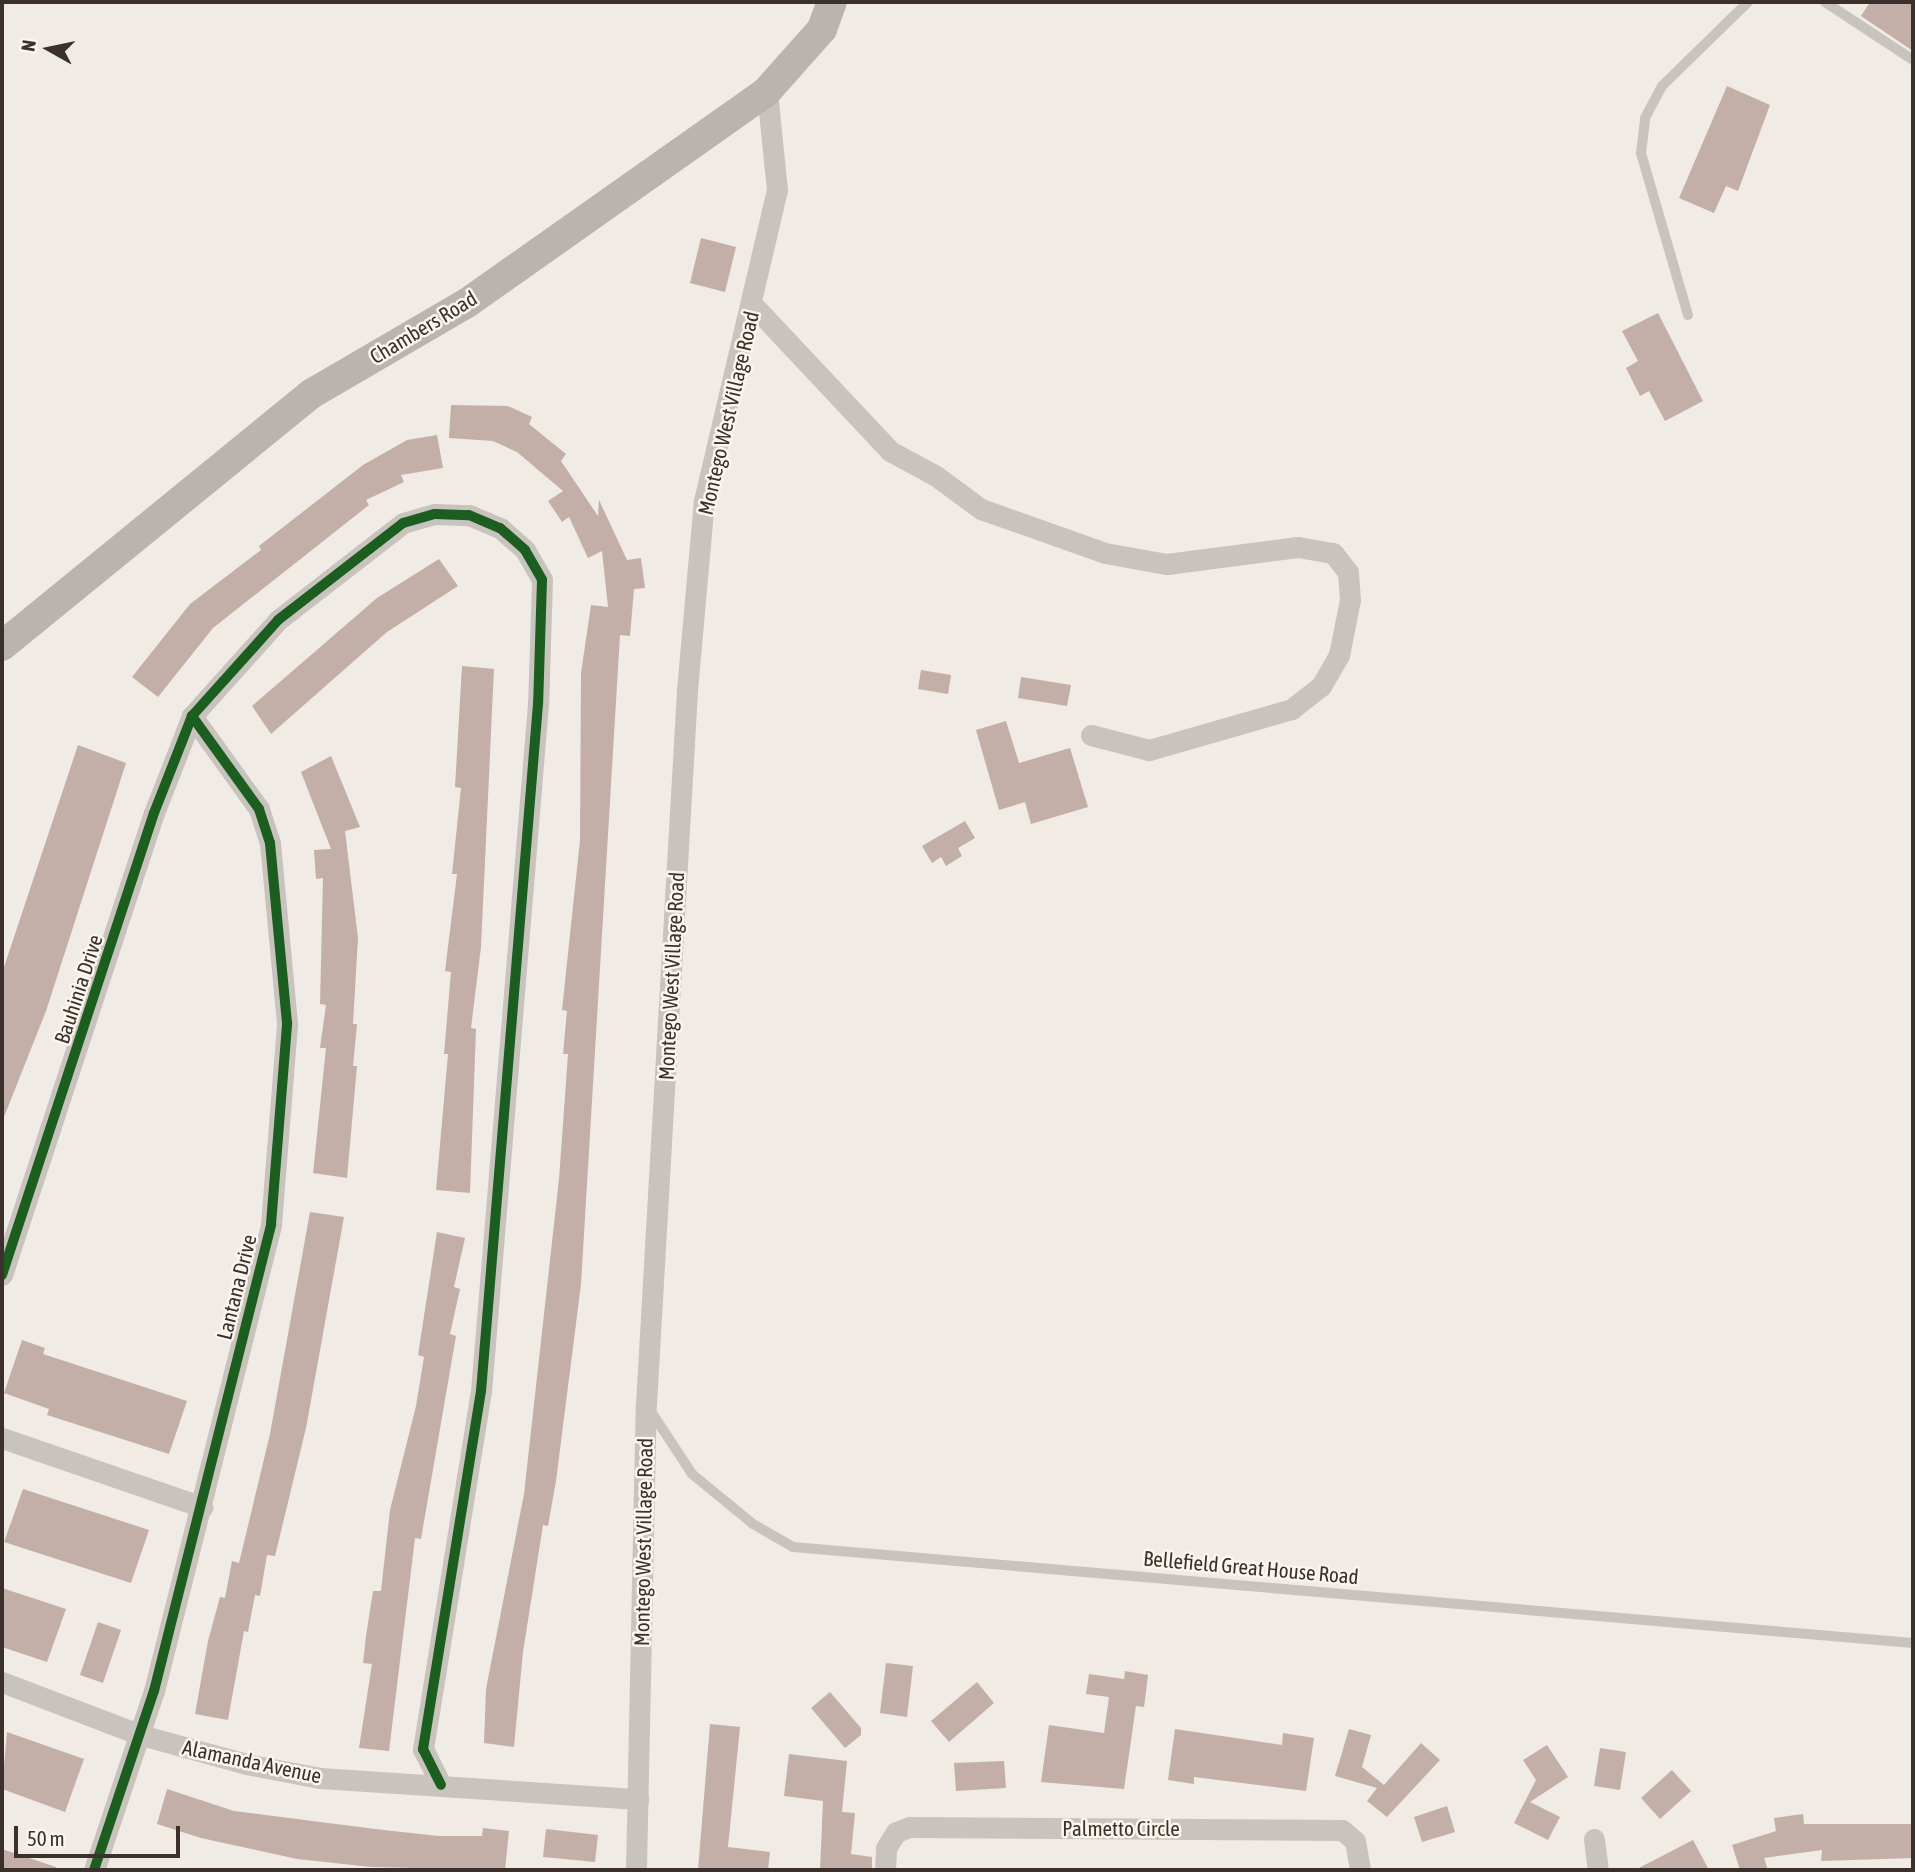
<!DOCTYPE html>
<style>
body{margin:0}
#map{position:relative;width:1915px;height:1872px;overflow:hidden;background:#f0ebe5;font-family:"Asap Condensed",sans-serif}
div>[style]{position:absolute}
.building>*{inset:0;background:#c3afa7}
.lane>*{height:10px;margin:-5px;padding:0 5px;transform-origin:5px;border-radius:5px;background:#c9c3be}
.street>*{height:21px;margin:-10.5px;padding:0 10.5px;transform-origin:10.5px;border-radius:10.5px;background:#c9c3be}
.secondary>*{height:30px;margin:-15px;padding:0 15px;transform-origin:15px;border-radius:15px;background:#bab3ae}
.cycleway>*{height:10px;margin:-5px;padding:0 5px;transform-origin:5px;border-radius:5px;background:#1b5e20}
span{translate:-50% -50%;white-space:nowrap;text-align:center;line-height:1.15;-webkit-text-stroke:5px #fbf5ee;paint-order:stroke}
.street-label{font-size:21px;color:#3b302b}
.frame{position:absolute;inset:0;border:4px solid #3b302b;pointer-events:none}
.north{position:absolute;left:14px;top:14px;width:70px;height:70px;-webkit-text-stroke:5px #fbf5ee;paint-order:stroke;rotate:279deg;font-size:19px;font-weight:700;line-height:28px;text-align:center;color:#3b302b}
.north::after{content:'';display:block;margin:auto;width:24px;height:32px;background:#3b302b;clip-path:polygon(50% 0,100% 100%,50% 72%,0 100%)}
.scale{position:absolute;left:14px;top:1826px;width:166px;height:32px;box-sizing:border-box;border:4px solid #3b302b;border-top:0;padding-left:9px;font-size:21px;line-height:24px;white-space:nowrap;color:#3b302b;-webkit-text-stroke:5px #fbf5ee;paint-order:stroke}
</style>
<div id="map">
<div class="building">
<i style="clip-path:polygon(1870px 2px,1913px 2px,1913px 51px,1861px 16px)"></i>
<i style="clip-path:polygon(1727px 86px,1770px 105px,1738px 191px,1726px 186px,1714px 213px,1679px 198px)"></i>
<i style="clip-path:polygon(701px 238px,736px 247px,725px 292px,690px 283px)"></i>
<i style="clip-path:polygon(1658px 313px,1703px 401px,1665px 421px,1649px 391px,1640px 396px,1626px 368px,1638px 361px,1622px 331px)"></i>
<i style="clip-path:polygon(451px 405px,508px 406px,532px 417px,529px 424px,566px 454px,561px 461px,598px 516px,599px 500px,627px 560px,641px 558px,645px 588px,634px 589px,630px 636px,620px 635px,581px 1284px,556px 1481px,548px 1526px,543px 1525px,523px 1652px,514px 1747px,484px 1743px,486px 1689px,524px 1494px,559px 1179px,568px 1054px,563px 1054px,567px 1011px,562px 1010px,580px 840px,581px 673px,591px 605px,608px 607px,602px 551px,588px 558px,569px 517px,562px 522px,548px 501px,563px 491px,517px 452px,493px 441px,449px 438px)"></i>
<i style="clip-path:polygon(437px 435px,443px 468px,401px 475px,404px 482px,366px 500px,369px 505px,213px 628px,158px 697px,132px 677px,190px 604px,261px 550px,259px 546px,363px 465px,407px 440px)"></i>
<i style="clip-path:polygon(439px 559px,458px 586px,387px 632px,271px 734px,252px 706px,377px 598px)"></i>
<i style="clip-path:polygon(462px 666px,494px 669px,481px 947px,471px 1028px,476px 1029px,470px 1193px,436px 1190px,448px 1054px,444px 1054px,451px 972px,445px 971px,457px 874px,452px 874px,461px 788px,455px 787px)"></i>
<i style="clip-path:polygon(921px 670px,951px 675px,948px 694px,918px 689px)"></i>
<i style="clip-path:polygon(1021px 677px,1071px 685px,1067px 706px,1018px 698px)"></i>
<i style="clip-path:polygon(1006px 721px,1019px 763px,1070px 748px,1088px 807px,1031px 824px,1025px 802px,999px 810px,976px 730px)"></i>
<i style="clip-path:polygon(78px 745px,126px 763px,46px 1011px,2px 1122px,2px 973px)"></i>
<i style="clip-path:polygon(331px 756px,360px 827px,345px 831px,358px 938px,353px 1024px,357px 1024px,353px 1066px,357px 1066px,347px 1178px,313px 1173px,326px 1048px,320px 1048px,326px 1005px,320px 1004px,323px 878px,316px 879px,314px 850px,331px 849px,301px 772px)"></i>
<i style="clip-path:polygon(965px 821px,975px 838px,958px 848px,962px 856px,946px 866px,941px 857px,932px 863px,922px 846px)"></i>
<i style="clip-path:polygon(310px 1212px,344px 1217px,306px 1428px,275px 1556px,267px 1555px,260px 1596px,255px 1595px,248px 1632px,244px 1631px,228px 1720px,195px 1714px,208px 1641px,220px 1597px,225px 1598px,232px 1561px,239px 1563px,270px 1434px)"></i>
<i style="clip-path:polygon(437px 1232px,465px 1238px,454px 1287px,460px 1289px,450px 1334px,456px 1336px,421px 1539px,415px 1538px,389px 1751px,359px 1748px,372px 1664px,363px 1663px,366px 1636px,373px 1591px,381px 1591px,390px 1510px,416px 1406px,424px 1357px,418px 1355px)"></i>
<i style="clip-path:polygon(22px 1340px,45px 1348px,43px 1354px,187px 1401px,169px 1454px,47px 1415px,49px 1409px,4px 1393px)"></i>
<i style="clip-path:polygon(23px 1489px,149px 1530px,131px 1583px,4px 1542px)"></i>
<i style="clip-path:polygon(2px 1588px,66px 1609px,47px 1662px,2px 1647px)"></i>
<i style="clip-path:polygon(98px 1622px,121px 1630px,103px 1683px,80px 1675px)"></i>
<i style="clip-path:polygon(886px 1663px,913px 1666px,907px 1717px,880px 1713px)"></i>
<i style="clip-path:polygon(1125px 1671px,1148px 1675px,1144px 1707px,1136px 1706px,1124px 1789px,1041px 1782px,1049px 1725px,1104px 1733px,1109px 1697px,1086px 1694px,1089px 1674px,1124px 1679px)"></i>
<i style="clip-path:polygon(977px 1682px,994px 1703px,949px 1742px,931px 1721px)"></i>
<i style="clip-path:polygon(830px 1692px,861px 1728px,861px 1735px,845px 1748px,811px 1708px)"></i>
<i style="clip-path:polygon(710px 1724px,740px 1727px,728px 1847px,770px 1852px,768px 1870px,698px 1870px)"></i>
<i style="clip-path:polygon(1175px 1729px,1282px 1745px,1283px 1733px,1314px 1738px,1306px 1791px,1194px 1777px,1194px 1784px,1168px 1780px)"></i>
<i style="clip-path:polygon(1349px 1729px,1371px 1735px,1362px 1767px,1384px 1785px,1421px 1743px,1440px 1760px,1387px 1817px,1367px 1801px,1377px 1788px,1335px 1776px)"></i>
<i style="clip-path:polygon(7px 1732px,84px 1759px,65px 1812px,2px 1789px)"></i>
<i style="clip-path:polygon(1547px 1745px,1568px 1777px,1530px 1802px,1560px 1817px,1548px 1840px,1514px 1823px,1536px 1780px,1523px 1760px)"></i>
<i style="clip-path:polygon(1600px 1748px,1626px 1752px,1620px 1790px,1594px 1786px)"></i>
<i style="clip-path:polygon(789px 1754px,847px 1761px,842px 1812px,855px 1813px,851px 1854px,872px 1857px,872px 1870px,820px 1870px,823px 1801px,784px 1796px)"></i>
<i style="clip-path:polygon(1004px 1761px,1006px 1788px,956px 1791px,954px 1763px)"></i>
<i style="clip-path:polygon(1672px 1770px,1691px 1791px,1660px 1819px,1641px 1798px)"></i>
<i style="clip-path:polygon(167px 1789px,234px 1811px,375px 1829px,438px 1836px,482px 1836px,483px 1828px,509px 1831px,505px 1870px,371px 1867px,297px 1859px,201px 1838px,157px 1824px)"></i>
<i style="clip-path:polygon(1447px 1806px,1455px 1832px,1422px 1842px,1414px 1817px)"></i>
<i style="clip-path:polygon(1803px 1814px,1804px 1824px,1913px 1824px,1913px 1858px,1821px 1861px,1822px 1850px,1764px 1858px,1768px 1870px,1740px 1870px,1732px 1845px,1776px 1831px,1774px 1818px)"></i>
<i style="clip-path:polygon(546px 1829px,598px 1835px,595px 1862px,543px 1857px)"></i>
<i style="clip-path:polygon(1693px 1840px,1709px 1870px,1635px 1870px)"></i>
<i style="clip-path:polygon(2px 1849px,56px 1867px,56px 1870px,2px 1870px)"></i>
</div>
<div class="lane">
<i style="left:1825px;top:2px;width:105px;rotate:33.4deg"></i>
<i style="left:1688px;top:315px;width:169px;rotate:-106.2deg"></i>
<i style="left:1641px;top:153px;width:35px;rotate:-83deg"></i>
<i style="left:1645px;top:118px;width:36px;rotate:-62deg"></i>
<i style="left:1662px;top:86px;width:120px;rotate:-44.3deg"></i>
<i style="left:650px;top:1410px;width:77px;rotate:56.7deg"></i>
<i style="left:692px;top:1474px;width:79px;rotate:39.3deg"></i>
<i style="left:753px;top:1524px;width:46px;rotate:29.9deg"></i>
<i style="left:793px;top:1547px;width:1124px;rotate:4.9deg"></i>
</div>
<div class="street">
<i style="left:753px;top:305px;width:200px;rotate:46.8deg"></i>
<i style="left:890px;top:451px;width:52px;rotate:28.5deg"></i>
<i style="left:936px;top:476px;width:56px;rotate:36.3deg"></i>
<i style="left:981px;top:509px;width:132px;rotate:19.5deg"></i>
<i style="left:1105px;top:553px;width:63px;rotate:10.1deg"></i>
<i style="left:1167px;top:564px;width:132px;rotate:-7.4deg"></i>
<i style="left:1298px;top:547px;width:36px;rotate:10deg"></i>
<i style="left:1333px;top:553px;width:24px;rotate:52deg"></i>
<i style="left:1348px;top:572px;width:28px;rotate:86deg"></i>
<i style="left:1350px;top:600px;width:56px;rotate:101.3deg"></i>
<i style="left:1339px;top:655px;width:36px;rotate:120deg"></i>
<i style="left:1321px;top:686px;width:37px;rotate:142deg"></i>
<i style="left:1292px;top:709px;width:149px;rotate:164deg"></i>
<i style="left:1149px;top:750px;width:60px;rotate:-165.5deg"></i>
<i style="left:2px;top:1275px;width:486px;rotate:-71.8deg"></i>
<i style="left:154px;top:813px;width:104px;rotate:-68.6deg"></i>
<i style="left:192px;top:716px;width:129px;rotate:-48.1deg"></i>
<i style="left:278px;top:620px;width:158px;rotate:-37.8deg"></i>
<i style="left:403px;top:523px;width:33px;rotate:-16deg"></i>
<i style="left:435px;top:514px;width:34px;rotate:2deg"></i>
<i style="left:469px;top:515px;width:34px;rotate:23deg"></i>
<i style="left:500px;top:528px;width:33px;rotate:41deg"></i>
<i style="left:525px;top:550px;width:34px;rotate:60deg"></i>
<i style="left:542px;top:580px;width:124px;rotate:91.8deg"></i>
<i style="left:538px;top:704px;width:689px;rotate:94.74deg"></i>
<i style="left:481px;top:1391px;width:363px;rotate:99.2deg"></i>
<i style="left:423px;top:1749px;width:40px;rotate:63.4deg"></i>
<i style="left:2px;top:1438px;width:212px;rotate:19deg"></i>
<i style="left:2px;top:1682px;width:149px;rotate:20.9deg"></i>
<i style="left:141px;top:1735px;width:109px;rotate:15.4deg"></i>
<i style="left:246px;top:1764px;width:75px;rotate:10.7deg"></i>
<i style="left:320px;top:1778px;width:319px;rotate:3.8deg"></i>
<i style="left:1594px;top:1839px;width:31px;rotate:83deg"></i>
<i style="left:94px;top:1870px;width:189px;rotate:-71.5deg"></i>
<i style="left:154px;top:1691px;width:481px;rotate:-75.9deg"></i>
<i style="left:271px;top:1224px;width:202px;rotate:-85.4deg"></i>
<i style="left:287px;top:1023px;width:181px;rotate:-95.4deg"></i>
<i style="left:270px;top:843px;width:36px;rotate:-108deg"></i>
<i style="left:259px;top:809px;width:115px;rotate:-125.8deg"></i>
<i style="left:636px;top:1870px;width:466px;rotate:-88.8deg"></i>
<i style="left:646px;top:1404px;width:715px;rotate:-86.71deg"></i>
<i style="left:687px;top:690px;width:190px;rotate:-84.9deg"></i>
<i style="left:704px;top:501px;width:319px;rotate:-76.8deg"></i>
<i style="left:777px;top:190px;width:100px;rotate:-95.8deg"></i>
<i style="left:885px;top:1870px;width:22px;rotate:-87deg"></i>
<i style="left:886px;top:1848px;width:19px;rotate:-58deg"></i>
<i style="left:896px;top:1832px;width:15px;rotate:-20deg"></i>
<i style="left:910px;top:1827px;width:432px;rotate:0.4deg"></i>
<i style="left:1342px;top:1830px;width:17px;rotate:40deg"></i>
<i style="left:1355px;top:1841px;width:29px;rotate:80deg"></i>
</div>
<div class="secondary">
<i style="left:2px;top:646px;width:399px;rotate:-39.2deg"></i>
<i style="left:311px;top:394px;width:181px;rotate:-30.3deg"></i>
<i style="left:467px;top:303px;width:367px;rotate:-35.2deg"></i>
<i style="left:767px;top:91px;width:83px;rotate:-48.4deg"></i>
<i style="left:822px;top:29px;width:29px;rotate:-70deg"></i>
</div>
<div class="cycleway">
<i style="left:2px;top:1275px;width:486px;rotate:-71.8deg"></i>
<i style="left:154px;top:813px;width:104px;rotate:-68.6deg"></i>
<i style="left:192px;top:716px;width:129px;rotate:-48.1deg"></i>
<i style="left:278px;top:620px;width:158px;rotate:-37.8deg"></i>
<i style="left:403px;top:523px;width:33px;rotate:-16deg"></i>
<i style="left:435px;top:514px;width:34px;rotate:2deg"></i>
<i style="left:469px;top:515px;width:34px;rotate:23deg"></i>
<i style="left:500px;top:528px;width:33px;rotate:41deg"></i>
<i style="left:525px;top:550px;width:34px;rotate:60deg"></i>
<i style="left:542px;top:580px;width:124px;rotate:91.8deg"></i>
<i style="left:538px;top:704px;width:689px;rotate:94.74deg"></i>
<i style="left:481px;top:1391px;width:363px;rotate:99.2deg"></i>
<i style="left:423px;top:1749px;width:40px;rotate:63.4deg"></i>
<i style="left:94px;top:1870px;width:189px;rotate:-71.5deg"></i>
<i style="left:154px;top:1691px;width:481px;rotate:-75.9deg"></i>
<i style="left:271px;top:1224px;width:202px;rotate:-85.4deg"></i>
<i style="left:287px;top:1023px;width:181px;rotate:-95.4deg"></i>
<i style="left:270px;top:843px;width:36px;rotate:-108deg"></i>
<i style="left:259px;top:809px;width:115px;rotate:-125.8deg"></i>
</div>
<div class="street-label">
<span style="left:423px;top:327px;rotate:-31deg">Chambers Road</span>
<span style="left:728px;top:413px;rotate:-77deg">Montego West Village Road</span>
<span style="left:671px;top:976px;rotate:-87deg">Montego West Village Road</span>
<span style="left:78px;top:989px;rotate:-72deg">Bauhinia Drive</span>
<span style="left:236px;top:1287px;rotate:-76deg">Lantana Drive</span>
<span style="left:643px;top:1542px;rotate:-89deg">Montego West Village Road</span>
<span style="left:1251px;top:1567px;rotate:5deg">Bellefield Great House Road</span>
<span style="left:252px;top:1761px;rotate:12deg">Alamanda Avenue</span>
<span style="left:1121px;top:1828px">Palmetto Circle</span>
</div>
<div class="frame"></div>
<div class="north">N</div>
<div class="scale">50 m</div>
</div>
